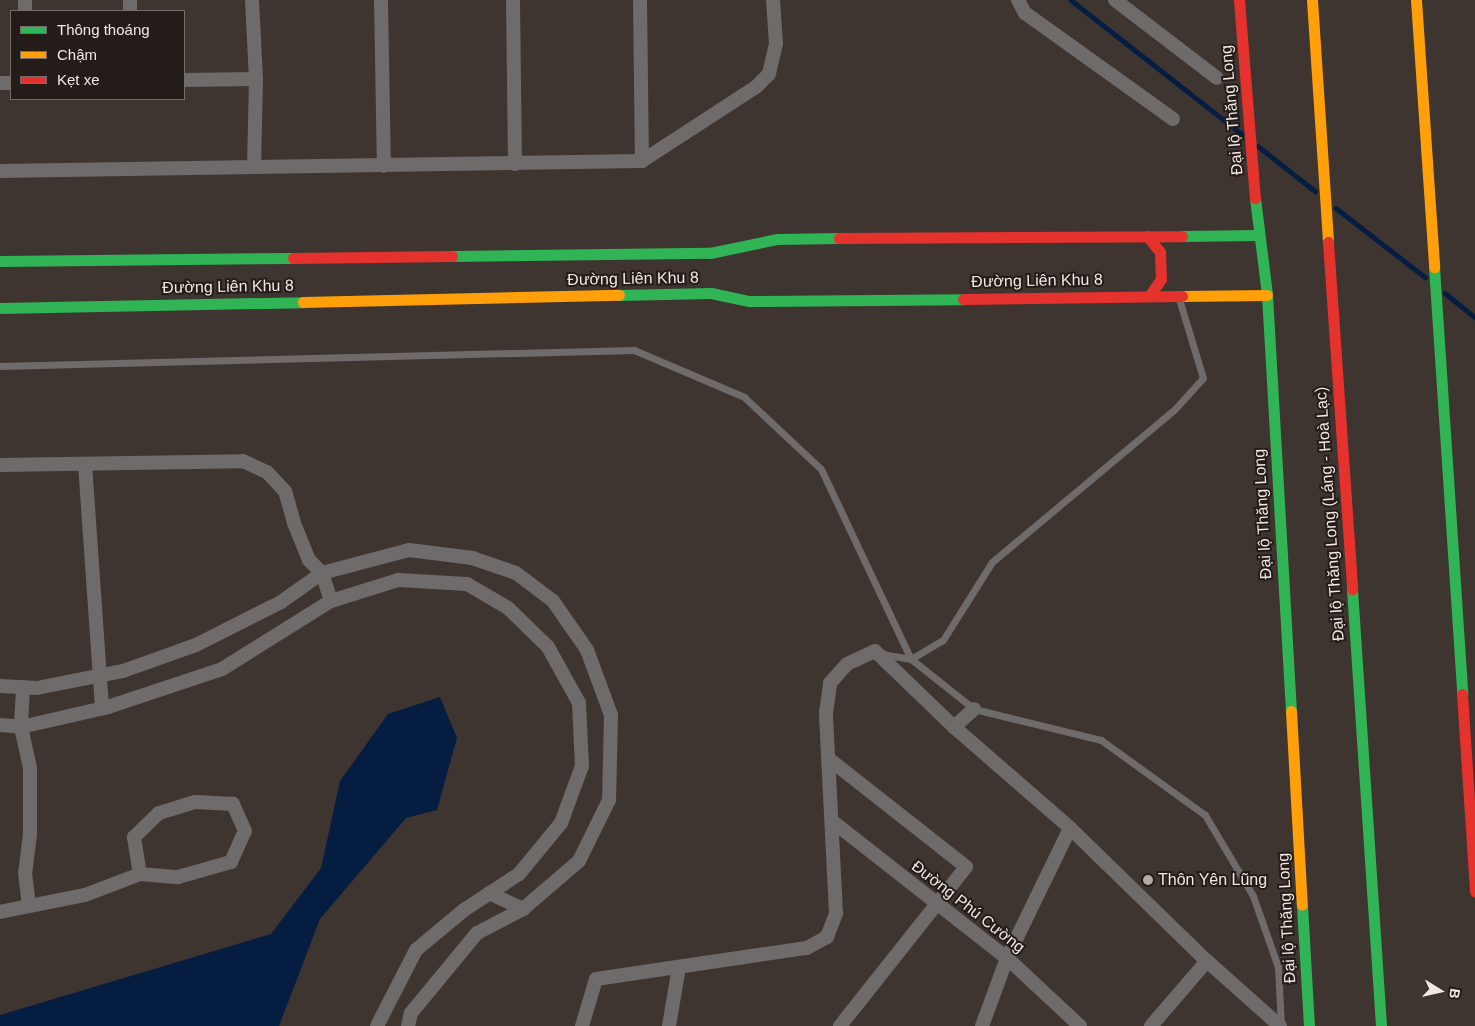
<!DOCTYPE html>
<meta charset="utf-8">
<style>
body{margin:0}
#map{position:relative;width:1475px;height:1026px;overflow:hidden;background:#3e3531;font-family:Helvetica,sans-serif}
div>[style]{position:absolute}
.water>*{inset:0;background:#061d42}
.stream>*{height:4.5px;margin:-2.25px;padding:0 2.25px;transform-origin:2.25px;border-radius:2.25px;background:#061d42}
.lane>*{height:7px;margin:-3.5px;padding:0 3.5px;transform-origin:3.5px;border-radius:3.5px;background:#6f6b6a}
.street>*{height:14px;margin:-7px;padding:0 7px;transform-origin:7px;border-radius:7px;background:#6f6b6a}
.fast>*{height:11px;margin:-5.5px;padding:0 5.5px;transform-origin:5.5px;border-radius:5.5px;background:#30b455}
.slow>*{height:11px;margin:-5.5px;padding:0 5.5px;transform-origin:5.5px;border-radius:5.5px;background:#ff9f0a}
.jam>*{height:11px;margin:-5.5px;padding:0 5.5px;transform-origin:5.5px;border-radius:5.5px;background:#e5322d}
.dots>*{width:14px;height:14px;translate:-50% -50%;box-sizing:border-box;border:2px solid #241c19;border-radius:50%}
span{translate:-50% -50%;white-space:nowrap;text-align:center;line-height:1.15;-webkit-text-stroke:4px #241c19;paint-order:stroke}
.street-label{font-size:16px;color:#f2e7e3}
.poi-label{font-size:16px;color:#f2e7e3}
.left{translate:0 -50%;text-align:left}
.legend{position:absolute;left:10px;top:10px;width:175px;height:90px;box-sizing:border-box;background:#241c19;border:1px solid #766d6a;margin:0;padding:6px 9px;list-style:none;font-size:15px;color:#f2e7e3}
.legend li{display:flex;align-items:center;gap:10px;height:25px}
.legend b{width:25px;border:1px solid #766d6a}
.north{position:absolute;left:1415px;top:966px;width:50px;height:50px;-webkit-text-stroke:4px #241c19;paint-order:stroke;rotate:100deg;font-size:14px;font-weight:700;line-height:20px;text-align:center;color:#f2e7e3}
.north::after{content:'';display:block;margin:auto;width:18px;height:22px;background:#f2e7e3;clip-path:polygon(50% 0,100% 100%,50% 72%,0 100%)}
</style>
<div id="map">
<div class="water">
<i style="clip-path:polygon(440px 697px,457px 738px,437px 810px,406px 818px,320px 919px,279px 1026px,0 1026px,0 1015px,271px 934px,321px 868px,340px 781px,388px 714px)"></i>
</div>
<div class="stream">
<i style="left:1071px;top:0;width:217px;rotate:38.1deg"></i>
<i style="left:1258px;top:146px;width:73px;rotate:38.3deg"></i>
<i style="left:1336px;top:208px;width:113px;rotate:37.8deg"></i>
<i style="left:1445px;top:293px;width:38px;rotate:39deg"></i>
</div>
<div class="lane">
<i style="left:0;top:366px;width:634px;rotate:-1.45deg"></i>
<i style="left:634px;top:350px;width:120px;rotate:23.1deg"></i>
<i style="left:744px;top:397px;width:105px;rotate:43.1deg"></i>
<i style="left:821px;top:469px;width:210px;rotate:64.7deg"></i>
<i style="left:911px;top:659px;width:80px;rotate:38.4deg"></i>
<i style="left:974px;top:709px;width:131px;rotate:13.7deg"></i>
<i style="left:1101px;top:740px;width:128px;rotate:35.8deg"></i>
<i style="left:1205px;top:815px;width:94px;rotate:59.3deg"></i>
<i style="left:1253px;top:896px;width:75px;rotate:70.6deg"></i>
<i style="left:1278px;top:967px;width:59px;rotate:87.1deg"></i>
<i style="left:882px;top:654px;width:29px;rotate:10deg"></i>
<i style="left:911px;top:659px;width:37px;rotate:-31deg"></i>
<i style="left:943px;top:640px;width:92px;rotate:-57.9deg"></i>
<i style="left:992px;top:562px;width:237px;rotate:-39.9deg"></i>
<i style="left:1174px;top:410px;width:43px;rotate:-47.8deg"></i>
<i style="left:1203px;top:378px;width:83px;rotate:-106.9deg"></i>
</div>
<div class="street">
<i style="left:252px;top:0;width:79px;rotate:87.1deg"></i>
<i style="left:256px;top:79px;width:88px;rotate:91.3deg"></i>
<i style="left:381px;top:0;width:166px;rotate:89deg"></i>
<i style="left:513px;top:0;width:164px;rotate:89.3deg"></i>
<i style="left:640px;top:0;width:161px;rotate:89.3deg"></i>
<i style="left:1018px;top:0;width:15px;rotate:62deg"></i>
<i style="left:1025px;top:13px;width:182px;rotate:35.6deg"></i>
<i style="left:1115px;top:0;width:128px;rotate:37.4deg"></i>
<i style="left:25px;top:11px;width:11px;rotate:-90deg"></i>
<i style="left:130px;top:11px;width:11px;rotate:-90deg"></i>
<i style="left:184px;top:80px;width:72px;rotate:-0.8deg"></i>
<i style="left:0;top:83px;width:11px"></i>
<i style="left:0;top:171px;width:642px;rotate:-0.89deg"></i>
<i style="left:642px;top:161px;width:136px;rotate:-33deg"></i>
<i style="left:756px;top:87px;width:18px;rotate:-45deg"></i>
<i style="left:769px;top:74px;width:31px;rotate:-77deg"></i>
<i style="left:776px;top:44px;width:44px;rotate:-93.9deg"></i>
<i style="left:85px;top:464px;width:245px;rotate:86deg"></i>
<i style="left:0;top:465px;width:243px;rotate:-0.9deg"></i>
<i style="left:243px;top:461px;width:26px;rotate:25deg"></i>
<i style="left:267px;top:472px;width:26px;rotate:47deg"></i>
<i style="left:285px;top:491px;width:33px;rotate:74deg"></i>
<i style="left:294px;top:523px;width:40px;rotate:68deg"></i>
<i style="left:309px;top:560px;width:18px;rotate:45deg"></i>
<i style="left:322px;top:573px;width:29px;rotate:72deg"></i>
<i style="left:0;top:686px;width:37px;rotate:3deg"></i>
<i style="left:37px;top:688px;width:88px;rotate:-11.2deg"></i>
<i style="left:123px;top:671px;width:77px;rotate:-19.6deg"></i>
<i style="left:196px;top:645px;width:95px;rotate:-26.8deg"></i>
<i style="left:281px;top:602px;width:50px;rotate:-35.3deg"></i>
<i style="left:322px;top:573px;width:90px;rotate:-14.8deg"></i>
<i style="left:409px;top:550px;width:64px;rotate:7.2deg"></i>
<i style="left:472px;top:558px;width:46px;rotate:18.8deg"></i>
<i style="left:516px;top:573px;width:46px;rotate:37.1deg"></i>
<i style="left:553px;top:601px;width:60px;rotate:55.2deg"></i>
<i style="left:587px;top:650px;width:69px;rotate:69.7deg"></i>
<i style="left:611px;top:715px;width:85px;rotate:91.3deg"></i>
<i style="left:609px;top:800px;width:68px;rotate:116.2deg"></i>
<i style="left:579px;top:861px;width:74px;rotate:139.4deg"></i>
<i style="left:523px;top:909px;width:52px;rotate:152.4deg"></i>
<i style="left:477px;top:933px;width:104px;rotate:129.5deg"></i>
<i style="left:411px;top:1013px;width:13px;rotate:103deg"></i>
<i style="left:23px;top:687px;width:40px;rotate:92.9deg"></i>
<i style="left:21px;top:727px;width:42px;rotate:77.6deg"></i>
<i style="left:30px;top:768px;width:66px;rotate:90deg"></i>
<i style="left:30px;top:834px;width:39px;rotate:97deg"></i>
<i style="left:25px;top:873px;width:32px;rotate:83deg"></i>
<i style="left:0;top:725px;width:21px;rotate:5deg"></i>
<i style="left:21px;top:727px;width:89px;rotate:-12.9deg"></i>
<i style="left:108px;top:707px;width:120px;rotate:-18.4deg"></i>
<i style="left:222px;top:669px;width:128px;rotate:-32deg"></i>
<i style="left:331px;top:601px;width:70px;rotate:-17.4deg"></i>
<i style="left:398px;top:580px;width:69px;rotate:3.3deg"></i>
<i style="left:467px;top:584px;width:48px;rotate:30.3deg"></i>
<i style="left:508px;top:608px;width:56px;rotate:44.3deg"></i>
<i style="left:548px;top:647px;width:64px;rotate:61deg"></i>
<i style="left:579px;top:703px;width:63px;rotate:87.3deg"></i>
<i style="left:582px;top:766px;width:61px;rotate:110.2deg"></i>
<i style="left:561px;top:823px;width:66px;rotate:129.5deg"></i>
<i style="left:519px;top:874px;width:66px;rotate:146.8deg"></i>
<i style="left:464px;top:910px;width:62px;rotate:140.2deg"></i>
<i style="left:416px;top:950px;width:85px;rotate:117.2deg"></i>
<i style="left:954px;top:727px;width:27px;rotate:-42deg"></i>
<i style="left:829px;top:759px;width:174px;rotate:38.2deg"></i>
<i style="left:966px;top:867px;width:203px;rotate:128.4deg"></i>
<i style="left:832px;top:821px;width:222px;rotate:38.1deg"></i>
<i style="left:1007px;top:958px;width:100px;rotate:43deg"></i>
<i style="left:489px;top:893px;width:38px;rotate:25deg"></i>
<i style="left:0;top:912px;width:87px;rotate:-11.3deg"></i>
<i style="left:85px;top:895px;width:59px;rotate:-20.9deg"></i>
<i style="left:140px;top:874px;width:38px;rotate:5deg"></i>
<i style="left:178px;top:877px;width:55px;rotate:-15.8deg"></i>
<i style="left:231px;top:862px;width:34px;rotate:-66deg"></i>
<i style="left:245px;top:831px;width:30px;rotate:-114deg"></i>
<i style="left:233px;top:804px;width:38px;rotate:-177deg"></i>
<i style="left:195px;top:802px;width:38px;rotate:163deg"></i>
<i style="left:159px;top:813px;width:35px;rotate:136deg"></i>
<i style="left:134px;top:837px;width:37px;rotate:81deg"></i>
<i style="left:582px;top:1026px;width:49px;rotate:-73.4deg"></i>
<i style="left:596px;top:979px;width:213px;rotate:-8.4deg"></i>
<i style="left:807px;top:948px;width:23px;rotate:-29deg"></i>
<i style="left:827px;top:937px;width:26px;rotate:-69deg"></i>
<i style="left:836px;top:913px;width:200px;rotate:-92.9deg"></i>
<i style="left:826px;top:713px;width:30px;rotate:-82deg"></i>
<i style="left:830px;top:683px;width:25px;rotate:-48deg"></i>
<i style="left:847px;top:664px;width:31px;rotate:-25deg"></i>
<i style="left:875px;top:651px;width:110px;rotate:43.9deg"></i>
<i style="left:954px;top:727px;width:154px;rotate:41deg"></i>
<i style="left:1070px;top:828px;width:191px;rotate:44.2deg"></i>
<i style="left:1207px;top:961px;width:98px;rotate:41.7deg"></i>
<i style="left:669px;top:1026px;width:60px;rotate:-80.4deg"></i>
<i style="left:982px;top:1026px;width:72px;rotate:-69.8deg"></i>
<i style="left:1007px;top:958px;width:144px;rotate:-64.1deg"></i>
<i style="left:1151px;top:1026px;width:86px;rotate:-49.3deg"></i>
</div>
<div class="fast">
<i style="left:1255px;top:198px;width:98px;rotate:82.9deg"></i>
<i style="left:1267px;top:295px;width:417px;rotate:86.7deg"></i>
<i style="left:1182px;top:236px;width:76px;rotate:-0.8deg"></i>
<i style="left:452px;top:256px;width:258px;rotate:-0.7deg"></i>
<i style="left:710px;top:253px;width:68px;rotate:-11.8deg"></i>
<i style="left:777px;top:239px;width:62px;rotate:-0.9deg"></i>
<i style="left:0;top:261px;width:293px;rotate:-0.6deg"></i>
<i style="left:1434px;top:267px;width:428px;rotate:86.2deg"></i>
<i style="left:619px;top:295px;width:92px;rotate:-1.2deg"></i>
<i style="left:711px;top:293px;width:40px;rotate:12deg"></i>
<i style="left:750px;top:301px;width:213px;rotate:-0.5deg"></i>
<i style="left:0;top:308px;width:303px;rotate:-1.1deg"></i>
<i style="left:1352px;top:589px;width:438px;rotate:86.2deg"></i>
<i style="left:1302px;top:905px;width:121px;rotate:86.7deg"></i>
</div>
<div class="slow">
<i style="left:1312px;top:0;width:243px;rotate:86.2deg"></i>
<i style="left:1416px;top:0;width:268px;rotate:86.1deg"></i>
<i style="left:1182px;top:296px;width:85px;rotate:-0.7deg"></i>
<i style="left:303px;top:302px;width:316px;rotate:-1.3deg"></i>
<i style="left:1291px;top:711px;width:194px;rotate:86.8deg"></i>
</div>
<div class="jam">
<i style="left:1239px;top:0;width:199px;rotate:85.4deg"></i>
<i style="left:1147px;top:236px;width:21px;rotate:51deg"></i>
<i style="left:1160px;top:252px;width:27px;rotate:88deg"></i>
<i style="left:1161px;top:279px;width:19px;rotate:125deg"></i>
<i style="left:839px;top:238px;width:343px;rotate:-0.3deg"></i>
<i style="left:1328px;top:242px;width:348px;rotate:86deg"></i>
<i style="left:293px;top:258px;width:159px;rotate:-0.7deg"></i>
<i style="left:963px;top:299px;width:219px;rotate:-0.8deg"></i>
<i style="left:1462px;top:694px;width:198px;rotate:86.2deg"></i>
</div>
<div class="dots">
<i style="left:1148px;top:880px;background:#b3a9a5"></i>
</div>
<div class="street-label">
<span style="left:1232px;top:110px;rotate:-95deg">Đại lộ Thăng Long</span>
<span style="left:633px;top:279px;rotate:-1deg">Đường Liên Khu 8</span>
<span style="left:1037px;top:281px;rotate:-1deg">Đường Liên Khu 8</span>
<span style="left:228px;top:287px;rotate:-1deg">Đường Liên Khu 8</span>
<span style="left:1263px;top:514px;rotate:-93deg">Đại lộ Thăng Long</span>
<span style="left:1330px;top:514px;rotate:-94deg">Đại lộ Thăng Long (Láng - Hoà Lạc)</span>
<span style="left:968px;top:907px;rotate:38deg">Đường Phú Cường</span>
<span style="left:1287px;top:918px;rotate:-93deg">Đại lộ Thăng Long</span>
</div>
<div class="poi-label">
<span class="left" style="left:1158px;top:880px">Thôn Yên Lũng</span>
</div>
<ul class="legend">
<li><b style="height:6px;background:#30b455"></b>Thông thoáng</li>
<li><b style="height:6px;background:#ff9f0a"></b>Chậm</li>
<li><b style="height:6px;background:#e5322d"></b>Kẹt xe</li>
</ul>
<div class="north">B</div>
</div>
